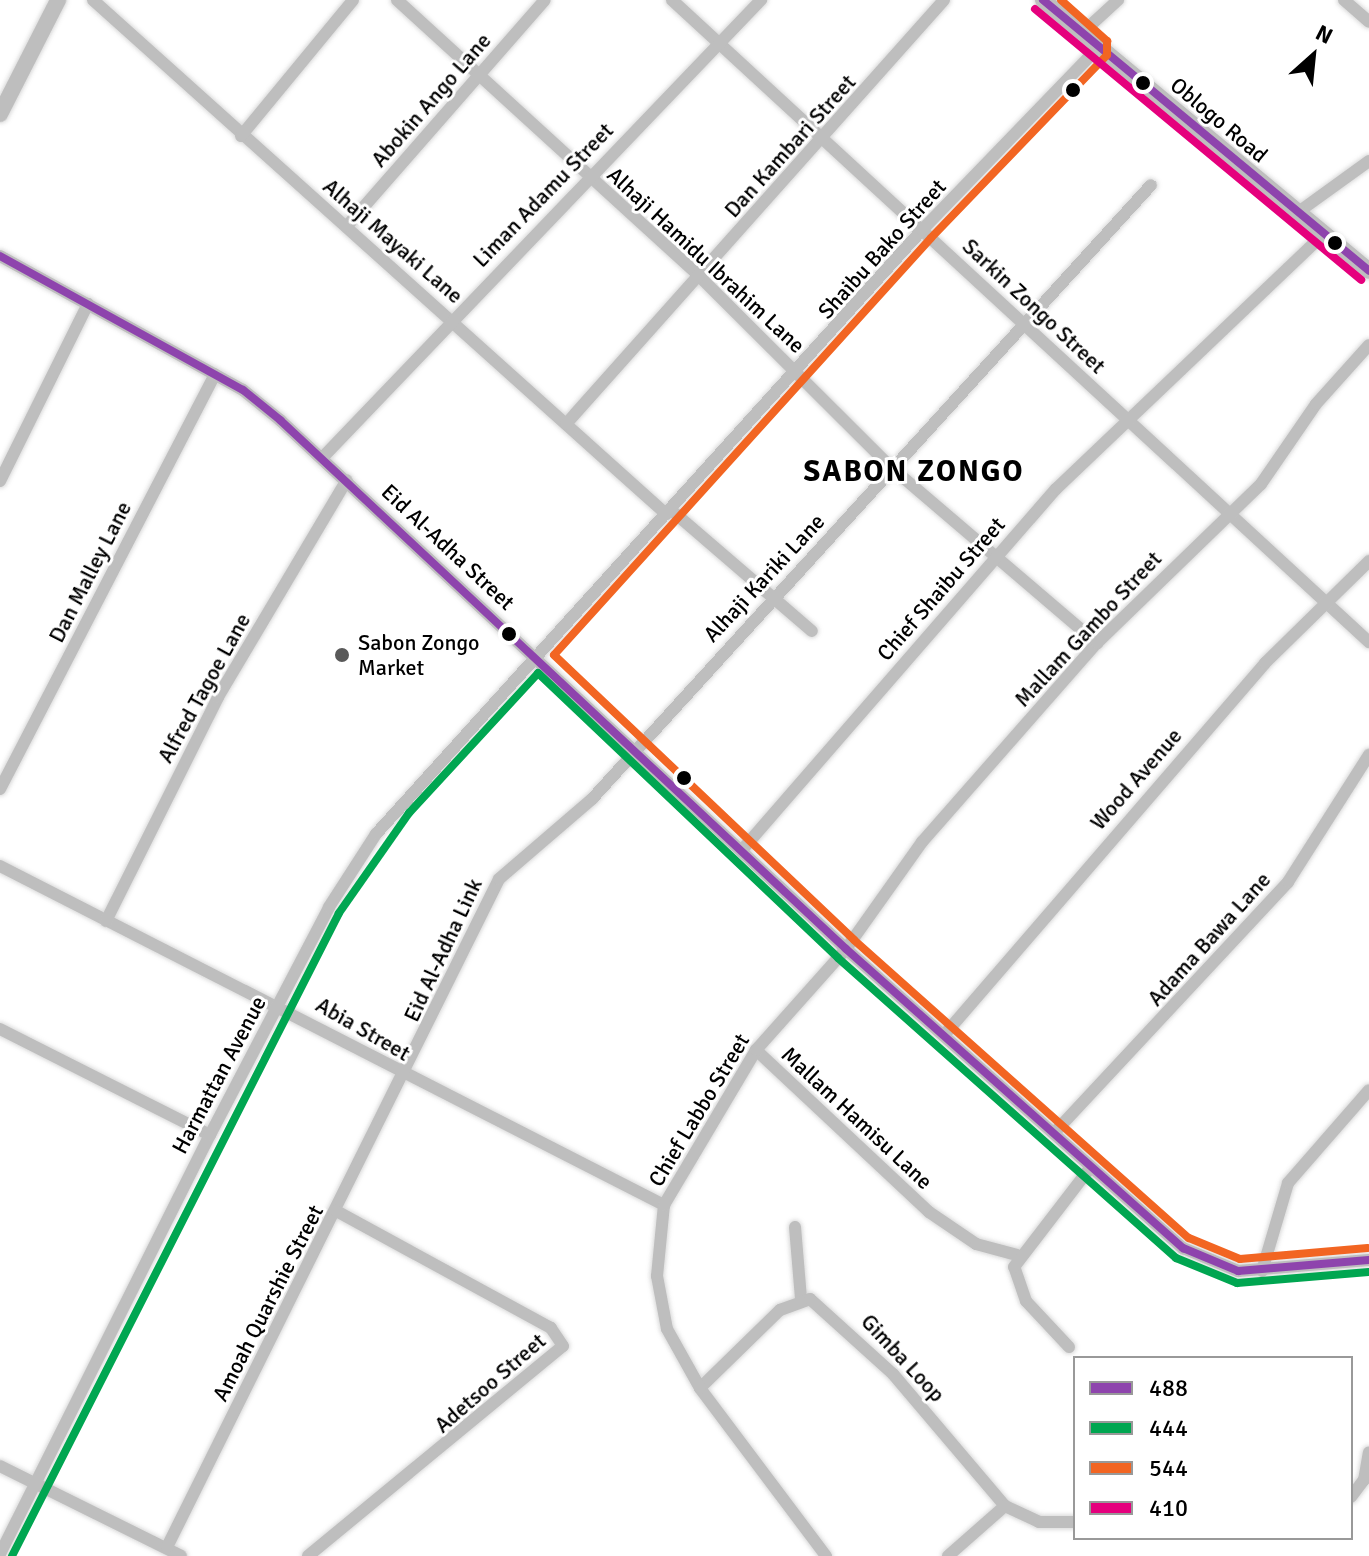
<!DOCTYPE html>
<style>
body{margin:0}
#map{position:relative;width:1369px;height:1556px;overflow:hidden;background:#fff;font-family:Signika,sans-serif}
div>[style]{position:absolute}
.roads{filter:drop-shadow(0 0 2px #dbdbdb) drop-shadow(0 0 2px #dbdbdb)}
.minor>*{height:12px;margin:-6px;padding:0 6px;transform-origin:6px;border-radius:6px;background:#bebebe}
.major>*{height:16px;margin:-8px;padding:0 8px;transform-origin:8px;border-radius:8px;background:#bebebe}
.bus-1>*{height:8px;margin:-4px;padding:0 4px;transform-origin:4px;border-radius:4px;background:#8e44ad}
.bus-2>*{height:8px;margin:-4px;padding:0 4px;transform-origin:4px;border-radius:4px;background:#00a651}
.bus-3>*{height:8px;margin:-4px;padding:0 4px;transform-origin:4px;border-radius:4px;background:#f26522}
.bus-4>*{height:8px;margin:-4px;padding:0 4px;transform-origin:4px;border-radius:4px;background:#e5007d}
.dots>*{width:22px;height:22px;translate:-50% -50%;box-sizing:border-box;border:4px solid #fff;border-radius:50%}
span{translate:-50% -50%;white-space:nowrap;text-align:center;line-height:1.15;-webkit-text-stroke:6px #fff;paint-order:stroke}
.street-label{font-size:22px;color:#000}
.poi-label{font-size:22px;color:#000}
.left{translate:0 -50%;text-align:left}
.district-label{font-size:30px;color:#000;font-weight:700;letter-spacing:2px}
.legend{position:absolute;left:1073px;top:1356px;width:280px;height:184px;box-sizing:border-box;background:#fff;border:2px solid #999;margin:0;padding:10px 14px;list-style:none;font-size:24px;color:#000}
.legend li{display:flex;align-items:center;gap:16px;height:40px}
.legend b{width:40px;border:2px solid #999}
.north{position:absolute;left:1273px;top:16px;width:80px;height:80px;-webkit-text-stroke:6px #fff;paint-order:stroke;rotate:27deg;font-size:22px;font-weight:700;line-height:32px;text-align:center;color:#000}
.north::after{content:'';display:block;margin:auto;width:28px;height:36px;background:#000;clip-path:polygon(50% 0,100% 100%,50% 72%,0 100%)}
</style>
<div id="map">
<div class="roads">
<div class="minor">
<i style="left:93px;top:0;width:770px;rotate:41.89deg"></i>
<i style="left:397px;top:0;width:411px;rotate:42.4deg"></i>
<i style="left:700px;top:277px;width:271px;rotate:44.9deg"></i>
<i style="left:892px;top:468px;width:270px;rotate:40.5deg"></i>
<i style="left:672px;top:0;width:948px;rotate:42.65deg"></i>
<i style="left:1344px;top:0;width:33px;rotate:41deg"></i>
<i style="left:1082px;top:33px;width:49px;rotate:-42.5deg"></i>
<i style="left:241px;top:136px;width:176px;rotate:-50.5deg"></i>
<i style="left:1297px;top:213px;width:89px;rotate:-35.8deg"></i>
<i style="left:347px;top:226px;width:300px;rotate:-48.8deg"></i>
<i style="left:0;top:256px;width:277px;rotate:28.9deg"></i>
<i style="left:243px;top:390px;width:48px;rotate:39deg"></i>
<i style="left:280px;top:420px;width:775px;rotate:43.06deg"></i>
<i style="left:846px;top:949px;width:451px;rotate:41.6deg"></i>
<i style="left:1183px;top:1248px;width:60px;rotate:22.7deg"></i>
<i style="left:1238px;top:1271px;width:131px;rotate:-4.8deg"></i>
<i style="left:566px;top:424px;width:568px;rotate:-48.28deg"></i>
<i style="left:324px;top:456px;width:632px;rotate:-46.22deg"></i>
<i style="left:0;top:481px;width:198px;rotate:-63.6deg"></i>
<i style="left:670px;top:509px;width:187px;rotate:40.7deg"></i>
<i style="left:0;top:789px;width:467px;rotate:-62.6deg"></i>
<i style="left:742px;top:850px;width:478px;rotate:-49deg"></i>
<i style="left:1056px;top:489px;width:369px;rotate:-43.6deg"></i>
<i style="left:0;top:866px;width:746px;rotate:27.05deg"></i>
<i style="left:106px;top:921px;width:250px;rotate:-63.4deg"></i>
<i style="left:218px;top:697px;width:252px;rotate:-59.3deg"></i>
<i style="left:0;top:1029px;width:235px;rotate:26.8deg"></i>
<i style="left:945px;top:1034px;width:490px;rotate:-49.2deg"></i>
<i style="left:1265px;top:663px;width:146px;rotate:-44.4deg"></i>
<i style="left:756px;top:1050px;width:237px;rotate:43.1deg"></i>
<i style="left:929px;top:1212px;width:57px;rotate:34.2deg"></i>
<i style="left:976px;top:1244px;width:42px;rotate:15deg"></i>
<i style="left:1055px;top:1132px;width:342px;rotate:-47deg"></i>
<i style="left:1288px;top:882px;width:151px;rotate:-57.5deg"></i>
<i style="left:795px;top:1227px;width:71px;rotate:85.2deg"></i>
<i style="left:1262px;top:1271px;width:92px;rotate:-73.5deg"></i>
<i style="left:1288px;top:1183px;width:123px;rotate:-48.9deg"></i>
<i style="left:1069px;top:1347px;width:63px;rotate:-133.1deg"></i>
<i style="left:1026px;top:1301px;width:36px;rotate:-109deg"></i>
<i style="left:1014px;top:1267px;width:125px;rotate:-52.5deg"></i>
<i style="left:700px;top:1388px;width:112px;rotate:-44.3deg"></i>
<i style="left:780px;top:1310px;width:32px;rotate:-20deg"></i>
<i style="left:810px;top:1299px;width:112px;rotate:42.1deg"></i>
<i style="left:893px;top:1374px;width:173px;rotate:49.7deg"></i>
<i style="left:1005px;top:1506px;width:38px;rotate:25deg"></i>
<i style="left:1039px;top:1522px;width:36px"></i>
<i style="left:0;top:1466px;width:202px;rotate:26.4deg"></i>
<i style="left:1351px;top:1497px;width:21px;rotate:-53deg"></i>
<i style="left:1364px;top:1480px;width:28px;rotate:-80deg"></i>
<i style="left:167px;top:1547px;width:746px;rotate:-63.57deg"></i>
<i style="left:499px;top:879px;width:123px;rotate:-40.7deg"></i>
<i style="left:592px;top:799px;width:830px;rotate:-47.68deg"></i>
<i style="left:0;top:1554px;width:469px;rotate:-63.4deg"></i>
<i style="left:210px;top:1135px;width:257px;rotate:-62.4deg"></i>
<i style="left:329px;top:907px;width:87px;rotate:-57.2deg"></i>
<i style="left:376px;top:834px;width:814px;rotate:-47.89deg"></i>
<i style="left:922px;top:230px;width:253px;rotate:-46deg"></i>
<i style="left:308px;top:1556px;width:330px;rotate:-39.5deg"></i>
<i style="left:563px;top:1346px;width:22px;rotate:-124deg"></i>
<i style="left:551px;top:1328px;width:245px;rotate:-151.4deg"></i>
<i style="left:826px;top:1556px;width:210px;rotate:-126.9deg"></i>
<i style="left:700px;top:1388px;width:68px;rotate:-119.2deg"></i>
<i style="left:667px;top:1329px;width:54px;rotate:-100.7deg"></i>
<i style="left:657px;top:1276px;width:71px;rotate:-84.4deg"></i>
<i style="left:664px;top:1205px;width:180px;rotate:-59.3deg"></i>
<i style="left:756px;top:1050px;width:135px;rotate:-48.3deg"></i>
<i style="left:846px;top:949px;width:131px;rotate:-54.6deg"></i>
<i style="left:922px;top:842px;width:265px;rotate:-48.7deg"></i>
<i style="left:1097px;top:643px;width:228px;rotate:-44.1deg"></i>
<i style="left:1261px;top:484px;width:97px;rotate:-55.5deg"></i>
<i style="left:1316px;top:404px;width:79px;rotate:-48.1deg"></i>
<i style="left:948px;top:1556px;width:76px;rotate:-41.3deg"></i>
</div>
<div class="major">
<i style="left:1043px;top:0;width:424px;rotate:39.7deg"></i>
<i style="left:0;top:114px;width:128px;rotate:-63deg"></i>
</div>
</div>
<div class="bus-1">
<i style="left:1043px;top:0;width:424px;rotate:39.7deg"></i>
<i style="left:0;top:256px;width:277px;rotate:28.9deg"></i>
<i style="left:243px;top:390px;width:48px;rotate:39deg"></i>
<i style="left:280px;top:420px;width:775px;rotate:43.06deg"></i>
<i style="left:846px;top:949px;width:451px;rotate:41.6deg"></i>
<i style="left:1183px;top:1248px;width:60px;rotate:22.7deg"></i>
<i style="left:1238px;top:1271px;width:131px;rotate:-4.8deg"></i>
</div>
<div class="bus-2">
<i style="left:12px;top:1556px;width:721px;rotate:-63.04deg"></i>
<i style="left:339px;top:913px;width:122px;rotate:-55deg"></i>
<i style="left:409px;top:813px;width:190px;rotate:-47.3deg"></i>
<i style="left:538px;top:673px;width:414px;rotate:43.5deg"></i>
<i style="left:838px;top:958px;width:452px;rotate:41.6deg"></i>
<i style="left:1176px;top:1258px;width:66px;rotate:22.3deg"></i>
<i style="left:1237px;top:1283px;width:132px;rotate:-4.8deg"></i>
</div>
<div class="bus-3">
<i style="left:1061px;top:0;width:62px;rotate:41.7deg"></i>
<i style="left:1107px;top:41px;width:14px;rotate:90deg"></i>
<i style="left:1107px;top:55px;width:254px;rotate:133.9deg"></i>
<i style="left:931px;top:238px;width:562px;rotate:132.12deg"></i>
<i style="left:554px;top:655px;width:414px;rotate:43.5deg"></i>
<i style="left:854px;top:940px;width:448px;rotate:41.7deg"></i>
<i style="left:1189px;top:1238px;width:55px;rotate:22.4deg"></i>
<i style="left:1240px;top:1259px;width:128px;rotate:-4.9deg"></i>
</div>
<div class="bus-4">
<i style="left:1035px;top:9px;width:424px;rotate:39.7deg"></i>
</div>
<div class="dots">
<i style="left:1143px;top:83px;background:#000"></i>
<i style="left:1073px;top:90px;background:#000"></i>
<i style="left:1335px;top:243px;background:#000"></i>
<i style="left:509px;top:634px;background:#000"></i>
<i style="left:342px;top:655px;background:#595959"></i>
<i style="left:684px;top:778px;background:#000"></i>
</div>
<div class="street-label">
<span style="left:431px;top:100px;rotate:-49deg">Abokin Ango Lane</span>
<span style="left:1219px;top:120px;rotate:40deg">Oblogo Road</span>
<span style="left:790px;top:146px;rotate:-48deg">Dan Kambari Street</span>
<span style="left:543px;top:195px;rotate:-46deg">Liman Adamu Street</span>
<span style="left:393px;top:241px;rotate:41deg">Alhaji Mayaki Lane</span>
<span style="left:882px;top:249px;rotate:-48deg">Shaibu Bako Street</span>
<span style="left:706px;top:260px;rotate:43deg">Alhaji Hamidu Ibrahim Lane</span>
<span style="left:1034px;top:306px;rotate:43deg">Sarkin Zongo Street</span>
<span style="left:448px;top:547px;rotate:43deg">Eid Al-Adha Street</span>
<span style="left:90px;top:572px;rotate:-63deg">Dan Malley Lane</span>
<span style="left:764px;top:578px;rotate:-47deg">Alhaji Kariki Lane</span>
<span style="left:941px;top:589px;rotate:-49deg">Chief Shaibu Street</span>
<span style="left:1088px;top:629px;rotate:-47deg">Mallam Gambo Street</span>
<span style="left:204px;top:688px;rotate:-61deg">Alfred Tagoe Lane</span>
<span style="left:1136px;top:779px;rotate:-49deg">Wood Avenue</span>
<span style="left:1209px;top:939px;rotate:-48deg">Adama Bawa Lane</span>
<span style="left:443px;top:950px;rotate:-65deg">Eid Al-Adha Link</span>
<span style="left:363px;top:1029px;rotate:30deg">Abia Street</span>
<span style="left:219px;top:1075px;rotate:-62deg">Harmattan Avenue</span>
<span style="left:699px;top:1110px;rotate:-59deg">Chief Labbo Street</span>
<span style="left:857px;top:1118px;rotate:43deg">Mallam Hamisu Lane</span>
<span style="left:268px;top:1303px;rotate:-63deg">Amoah Quarshie Street</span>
<span style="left:903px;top:1358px;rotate:47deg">Gimba Loop</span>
<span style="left:490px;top:1383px;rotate:-41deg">Adetsoo Street</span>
</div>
<div class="poi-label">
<span class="left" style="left:358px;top:655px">Sabon Zongo<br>Market</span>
</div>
<div class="district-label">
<span style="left:914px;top:472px">SABON ZONGO</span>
</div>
<ul class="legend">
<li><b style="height:10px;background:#8e44ad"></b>488</li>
<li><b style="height:10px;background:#00a651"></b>444</li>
<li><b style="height:10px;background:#f26522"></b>544</li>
<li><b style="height:10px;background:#e5007d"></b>410</li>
</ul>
<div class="north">N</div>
</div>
